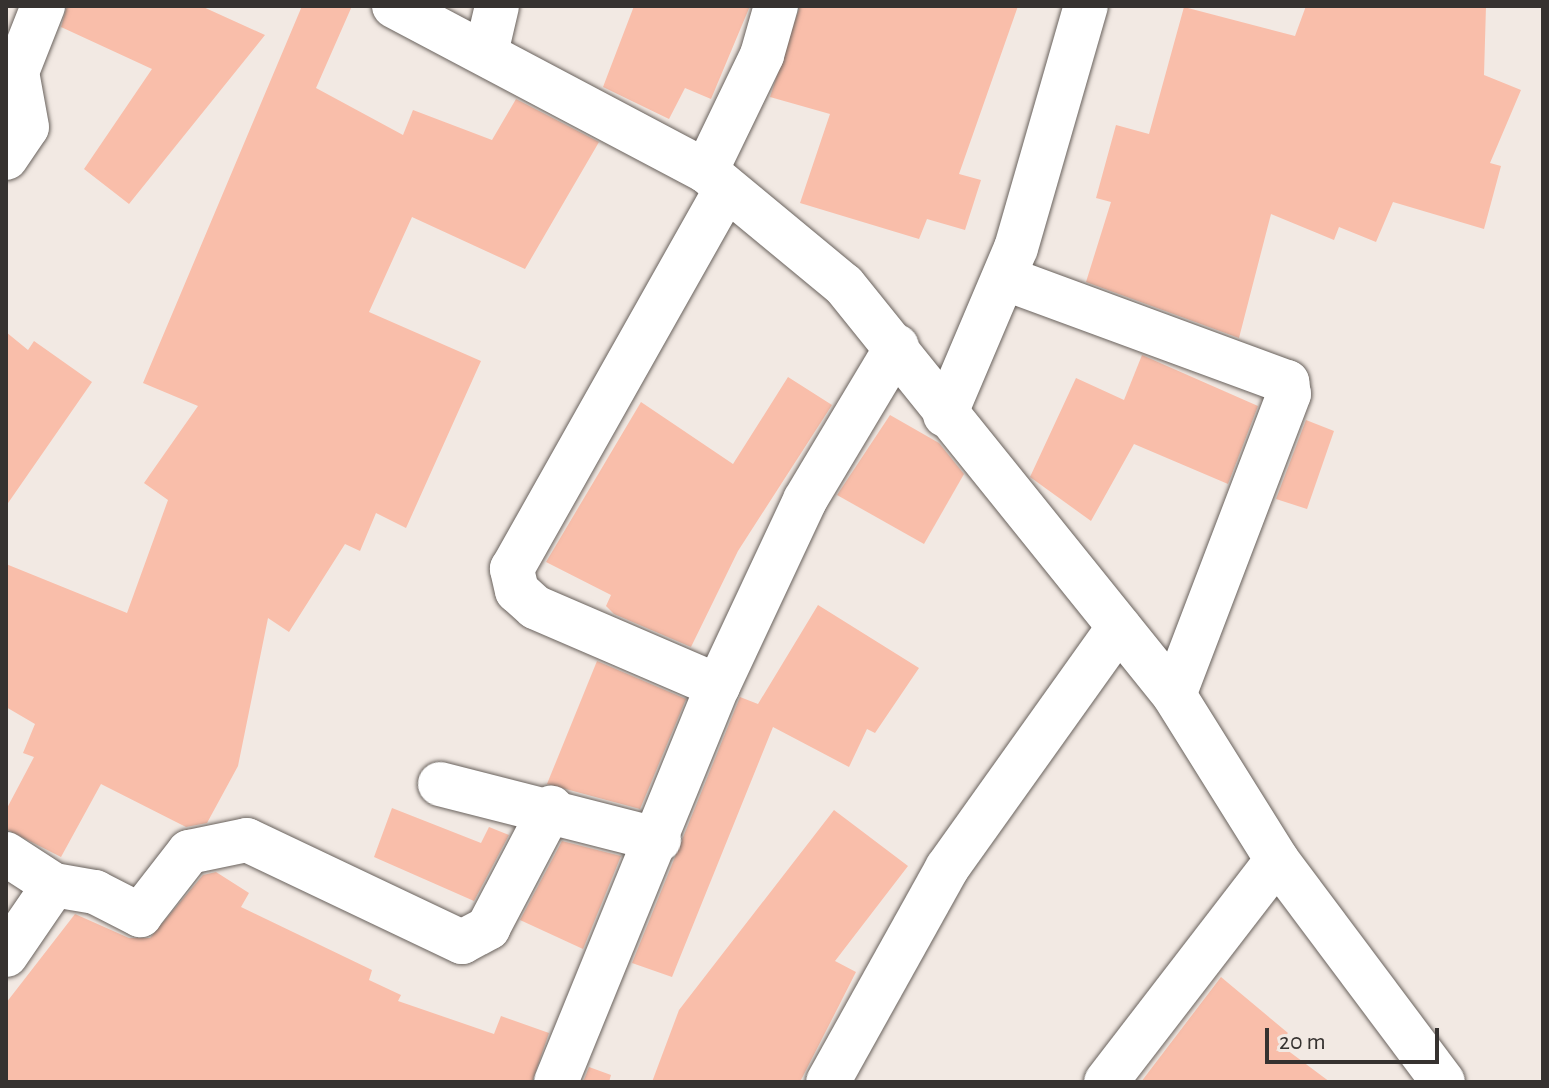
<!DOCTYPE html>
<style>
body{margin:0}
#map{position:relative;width:1549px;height:1088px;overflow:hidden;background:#f2e9e3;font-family:"Alegreya Sans",sans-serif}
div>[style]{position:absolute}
.building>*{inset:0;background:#f9beaa}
.roads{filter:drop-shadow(0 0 2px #69625d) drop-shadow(0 0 2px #69625d)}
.street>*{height:44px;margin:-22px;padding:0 22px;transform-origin:22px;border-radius:22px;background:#fff}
span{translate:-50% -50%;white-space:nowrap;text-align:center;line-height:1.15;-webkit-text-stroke:8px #f2e9e3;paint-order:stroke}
.frame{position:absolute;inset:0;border:8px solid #363230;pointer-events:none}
.scale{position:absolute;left:1265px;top:1028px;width:174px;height:36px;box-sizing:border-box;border:4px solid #363230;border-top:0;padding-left:10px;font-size:24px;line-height:28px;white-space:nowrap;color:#363230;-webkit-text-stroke:6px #f2e9e3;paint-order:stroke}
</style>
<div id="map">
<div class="building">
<i style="clip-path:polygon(67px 6px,201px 6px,265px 35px,129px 204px,84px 169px,152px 69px,61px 27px)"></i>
<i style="clip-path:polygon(302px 6px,352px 6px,316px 88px,403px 135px,413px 110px,492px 140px,516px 99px,599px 142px,525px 269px,412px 217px,369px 312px,481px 361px,406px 528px,376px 513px,360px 551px,345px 544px,289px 632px,268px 618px,238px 766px,207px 823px,186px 827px,101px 784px,61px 857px,6px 829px,6px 810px,34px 757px,23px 753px,35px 724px,6px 707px,6px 564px,127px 613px,168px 500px,144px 483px,198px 406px,143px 383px)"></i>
<i style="clip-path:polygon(634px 6px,750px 6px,711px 99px,685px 88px,669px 119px,603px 87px)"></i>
<i style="clip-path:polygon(800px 6px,1018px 6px,959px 174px,981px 180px,965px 230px,927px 219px,919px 239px,800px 203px,830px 114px,770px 97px)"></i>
<i style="clip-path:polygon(1306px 6px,1486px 6px,1484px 75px,1521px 90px,1490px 163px,1501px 166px,1484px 229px,1393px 202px,1376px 242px,1339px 227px,1334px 240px,1271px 214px,1239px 338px,1086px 282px,1111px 202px,1096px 198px,1116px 125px,1149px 134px,1184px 7px,1295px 36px)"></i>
<i style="clip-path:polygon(6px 332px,28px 350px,34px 341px,92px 382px,6px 506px)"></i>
<i style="clip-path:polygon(1142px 355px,1258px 406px,1228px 484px,1134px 444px,1091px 521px,1030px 477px,1076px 378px,1124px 400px)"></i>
<i style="clip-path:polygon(788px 377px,832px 405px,738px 551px,691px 647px,614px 614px,606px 606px,611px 595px,546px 562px,641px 402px,733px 464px)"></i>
<i style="clip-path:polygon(890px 415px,939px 443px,964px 474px,924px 544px,837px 495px)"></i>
<i style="clip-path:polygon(1306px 420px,1334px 431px,1307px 509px,1276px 499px)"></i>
<i style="clip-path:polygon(818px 605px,919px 668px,875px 733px,867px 729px,849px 767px,773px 727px,672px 977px,632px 963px,740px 697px,758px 704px)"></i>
<i style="clip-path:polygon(597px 661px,686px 699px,640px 809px,547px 784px)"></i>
<i style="clip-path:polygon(392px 808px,481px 843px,489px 827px,509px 835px,474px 901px,374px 857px)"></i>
<i style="clip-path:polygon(834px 810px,908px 866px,835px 961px,856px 972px,800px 1082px,652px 1082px,679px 1010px)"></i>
<i style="clip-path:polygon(562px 841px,621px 856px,583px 949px,520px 920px)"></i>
<i style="clip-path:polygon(216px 872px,249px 893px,241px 907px,372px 970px,369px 980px,401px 995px,398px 1001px,494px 1034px,501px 1016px,549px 1033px,532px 1082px,6px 1082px,6px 1003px,75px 914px,129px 938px,150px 938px,203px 875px)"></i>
<i style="clip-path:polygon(1221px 977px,1288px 1033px,1279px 1044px,1330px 1082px,1141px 1082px)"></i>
<i style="clip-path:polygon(589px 1067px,611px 1075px,609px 1082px,583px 1082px)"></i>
</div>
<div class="roads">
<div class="street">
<i style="left:394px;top:6px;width:353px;rotate:27.9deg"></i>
<i style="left:706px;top:171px;width:179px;rotate:39.6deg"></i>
<i style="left:844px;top:285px;width:526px;rotate:51.17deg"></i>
<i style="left:1174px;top:695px;width:195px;rotate:58deg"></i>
<i style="left:1277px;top:860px;width:277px;rotate:53.2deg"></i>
<i style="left:486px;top:53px;width:48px;rotate:-76.8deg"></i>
<i style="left:6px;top:158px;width:37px;rotate:-56deg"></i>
<i style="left:27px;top:127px;width:56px;rotate:-100.3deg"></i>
<i style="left:17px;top:72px;width:71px;rotate:-68.5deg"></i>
<i style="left:706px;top:171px;width:129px;rotate:-64.2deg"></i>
<i style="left:762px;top:55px;width:51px;rotate:-74.1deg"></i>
<i style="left:1004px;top:278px;width:302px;rotate:20.2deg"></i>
<i style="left:1287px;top:382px;width:12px;rotate:81deg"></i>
<i style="left:1289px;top:394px;width:322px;rotate:110.9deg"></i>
<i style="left:945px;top:415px;width:181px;rotate:-67deg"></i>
<i style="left:1016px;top:248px;width:252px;rotate:-73.9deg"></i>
<i style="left:718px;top:686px;width:199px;rotate:-156.7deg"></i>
<i style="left:535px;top:607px;width:24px;rotate:-138deg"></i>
<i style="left:517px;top:591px;width:23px;rotate:-103deg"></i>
<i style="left:512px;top:569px;width:436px;rotate:-60.6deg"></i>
<i style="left:440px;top:784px;width:226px;rotate:14.3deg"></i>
<i style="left:6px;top:854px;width:57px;rotate:32.9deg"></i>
<i style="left:54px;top:885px;width:42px;rotate:9.7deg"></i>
<i style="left:95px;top:892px;width:51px;rotate:27.1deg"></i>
<i style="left:140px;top:915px;width:80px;rotate:-52.1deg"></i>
<i style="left:189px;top:852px;width:59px;rotate:-11.7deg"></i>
<i style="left:247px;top:840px;width:238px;rotate:25.4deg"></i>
<i style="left:462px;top:942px;width:30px;rotate:-28deg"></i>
<i style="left:488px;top:928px;width:136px;rotate:-62.3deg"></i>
<i style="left:6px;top:955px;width:85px;rotate:-55.6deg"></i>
<i style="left:556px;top:1082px;width:428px;rotate:-67.8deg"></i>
<i style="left:718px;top:686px;width:205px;rotate:-64.9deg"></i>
<i style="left:805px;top:500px;width:179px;rotate:-59.1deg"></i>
<i style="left:828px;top:1082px;width:245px;rotate:-60.9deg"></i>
<i style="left:947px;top:868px;width:296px;rotate:-54.5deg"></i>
<i style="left:1106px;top:1082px;width:280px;rotate:-52.4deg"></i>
</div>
</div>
<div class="frame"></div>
<div class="scale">20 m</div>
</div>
